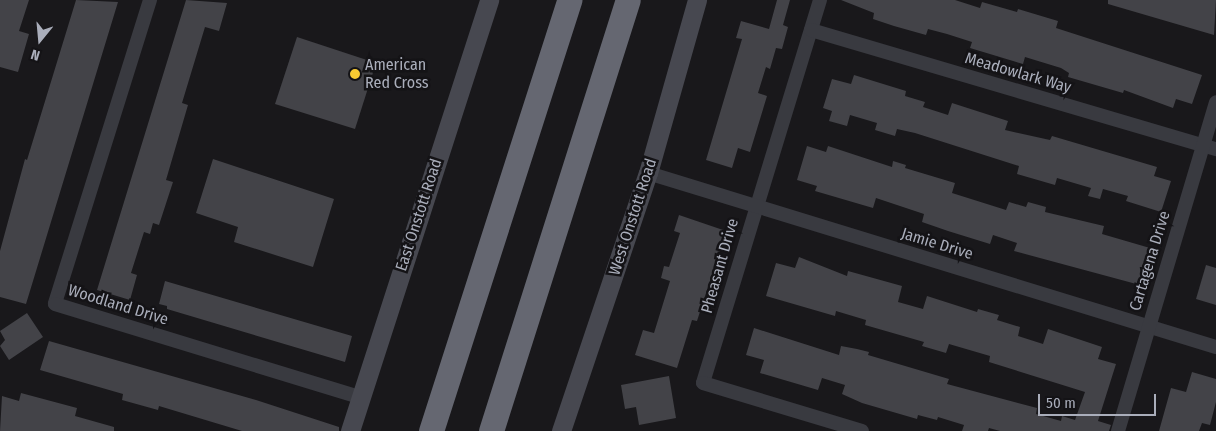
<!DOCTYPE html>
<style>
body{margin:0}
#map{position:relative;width:1216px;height:431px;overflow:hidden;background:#19181b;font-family:"Fira Sans Condensed",sans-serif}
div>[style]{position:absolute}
.building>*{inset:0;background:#434348}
.street>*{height:14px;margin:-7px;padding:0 7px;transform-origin:7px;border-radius:7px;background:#393a40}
.secondary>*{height:19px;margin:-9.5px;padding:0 9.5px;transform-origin:9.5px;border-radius:9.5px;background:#474850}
.highway>*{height:25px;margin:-12.5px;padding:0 12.5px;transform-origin:12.5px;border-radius:12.5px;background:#656771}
.dots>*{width:14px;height:14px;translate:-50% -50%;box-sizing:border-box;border:2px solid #141316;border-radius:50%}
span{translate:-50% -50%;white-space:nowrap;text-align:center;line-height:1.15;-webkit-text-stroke:5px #141316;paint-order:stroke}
.poi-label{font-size:16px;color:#aaaebb}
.left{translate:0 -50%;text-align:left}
.street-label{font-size:16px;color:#aaaebb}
.north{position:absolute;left:15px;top:15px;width:50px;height:50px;-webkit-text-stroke:4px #141316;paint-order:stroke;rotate:197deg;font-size:14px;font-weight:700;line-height:20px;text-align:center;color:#aaaebb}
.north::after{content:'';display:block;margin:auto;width:18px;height:22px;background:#aaaebb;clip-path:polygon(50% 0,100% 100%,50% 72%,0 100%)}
.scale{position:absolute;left:1038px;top:394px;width:118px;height:22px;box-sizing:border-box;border:2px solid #aaaebb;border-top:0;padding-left:6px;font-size:15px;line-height:18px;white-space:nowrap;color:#aaaebb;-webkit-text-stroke:4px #141316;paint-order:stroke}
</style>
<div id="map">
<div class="building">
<i style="clip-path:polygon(0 0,29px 0,19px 31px,29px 34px,18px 72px,0 67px)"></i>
<i style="clip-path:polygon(76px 0,118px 2px,26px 304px,0 297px,0 251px,25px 159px,27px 160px)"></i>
<i style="clip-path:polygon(186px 0,227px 3px,219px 31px,205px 27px,182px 103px,188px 105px,166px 180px,173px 182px,159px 225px,153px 223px,150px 234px,144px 232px,131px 273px,137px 275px,130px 300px,97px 290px)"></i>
<i style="clip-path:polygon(777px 0,790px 0,783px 25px,788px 27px,782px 49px,776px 48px,770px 69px,766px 67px,758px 93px,767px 96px,750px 152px,738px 148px,732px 168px,706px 160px,742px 39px,736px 38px,741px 21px,769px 29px)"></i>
<i style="clip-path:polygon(841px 0,955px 0,980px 8px,982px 2px,1017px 12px,1018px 9px,1058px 21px,1056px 28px,1202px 75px,1192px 104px,1176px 99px,1173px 108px,1124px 90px,1123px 93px,1068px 77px,1069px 73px,1061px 68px,1025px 57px,1023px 64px,970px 48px,972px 42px,947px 34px,928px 29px,926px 35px,894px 26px,873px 19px,874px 13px)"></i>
<i style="clip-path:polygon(1108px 0,1216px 0,1214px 35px,1108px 4px)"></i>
<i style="clip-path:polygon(297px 37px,376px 63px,355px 129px,275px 104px)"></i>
<i style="clip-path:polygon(854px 75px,906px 91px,905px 96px,925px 102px,923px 107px,948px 115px,952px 103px,1008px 121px,1005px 130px,1050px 140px,1052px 136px,1157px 167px,1154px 176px,1171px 181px,1161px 212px,1126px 201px,1128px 196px,1103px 189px,1100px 199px,1088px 196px,1091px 188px,1057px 178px,1055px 185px,1017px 174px,1019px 166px,915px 133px,897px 129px,895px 136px,875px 130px,877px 123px,850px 115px,847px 126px,829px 121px,832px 111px,823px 108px,832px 79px,851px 84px)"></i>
<i style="clip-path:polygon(807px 146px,826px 152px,828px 146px,892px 167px,893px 161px,906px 165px,905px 168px,955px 183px,952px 193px,1006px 210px,1009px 202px,1026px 207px,1028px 202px,1046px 207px,1045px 212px,1104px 226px,1102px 234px,1150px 248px,1140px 285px,1014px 251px,1017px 243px,993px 235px,990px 244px,948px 231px,922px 222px,924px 214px,876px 198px,873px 208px,815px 191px,817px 186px,797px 180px)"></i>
<i style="clip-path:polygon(213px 159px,334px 199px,313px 267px,234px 242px,238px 227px,196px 213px)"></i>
<i style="clip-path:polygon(679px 215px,726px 231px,697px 321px,692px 320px,677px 368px,635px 355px,643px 330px,654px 333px,670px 281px,661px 278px,664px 266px,669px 267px,680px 233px,674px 231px)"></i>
<i style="clip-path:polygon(799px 257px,847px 276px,848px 271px,902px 286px,898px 302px,923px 309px,927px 296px,977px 312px,978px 309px,999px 315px,997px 320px,1020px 327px,1018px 336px,1043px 344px,1048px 329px,1102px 347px,1098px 359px,1116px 364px,1098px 421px,1111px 425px,1109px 431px,1000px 431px,989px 428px,988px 431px,962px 431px,964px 425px,938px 417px,937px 420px,918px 415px,917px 419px,862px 403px,842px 394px,845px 385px,822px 378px,818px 390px,760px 373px,764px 360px,746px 355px,754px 328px,839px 355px,841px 346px,857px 349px,869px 352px,868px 355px,949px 379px,947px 384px,1037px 408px,1036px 414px,1061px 421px,1062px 416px,1075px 420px,1085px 392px,989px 362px,990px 356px,949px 344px,946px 353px,922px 346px,924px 342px,865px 325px,866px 320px,836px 311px,835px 316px,766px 296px,776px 263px,795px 268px)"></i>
<i style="clip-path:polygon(1206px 265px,1216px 268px,1216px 305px,1196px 299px)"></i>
<i style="clip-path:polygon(165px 281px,352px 336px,345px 362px,167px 309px,167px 306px,159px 304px)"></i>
<i style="clip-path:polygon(27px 313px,43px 337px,9px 360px,0 346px,5px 340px,0 331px)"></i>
<i style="clip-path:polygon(49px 341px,256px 400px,339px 427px,339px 431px,242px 431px,159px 406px,158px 410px,122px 400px,123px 394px,40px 370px)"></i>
<i style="clip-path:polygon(1192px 372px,1216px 379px,1216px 402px,1210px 425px,1202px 423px,1199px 431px,1159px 431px,1171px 388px,1186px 392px)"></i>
<i style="clip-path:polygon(669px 376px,676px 418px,639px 425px,636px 407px,625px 409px,621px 385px)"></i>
<i style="clip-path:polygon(21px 393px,77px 408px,75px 416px,114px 427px,114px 431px,0 431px,2px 396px,19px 401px)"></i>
</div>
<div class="street">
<i style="left:150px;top:0;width:318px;rotate:107.4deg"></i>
<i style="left:55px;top:304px;width:319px;rotate:17deg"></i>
<i style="left:820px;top:0;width:400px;rotate:107deg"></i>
<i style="left:703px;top:383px;width:166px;rotate:16.8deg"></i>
<i style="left:811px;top:30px;width:422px;rotate:16.4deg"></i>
<i style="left:648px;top:173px;width:594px;rotate:17.03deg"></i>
<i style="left:1118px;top:431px;width:343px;rotate:-73.4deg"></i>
</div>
<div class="secondary">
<i style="left:350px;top:431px;width:453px;rotate:-72.1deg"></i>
<i style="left:561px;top:431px;width:272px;rotate:-71.4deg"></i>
<i style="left:648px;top:173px;width:180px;rotate:-74.2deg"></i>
</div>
<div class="highway">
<i style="left:431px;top:431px;width:453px;rotate:-72.2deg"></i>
<i style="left:491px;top:431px;width:452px;rotate:-72.4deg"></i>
</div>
<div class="dots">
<i style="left:355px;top:74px;background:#f9cb32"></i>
</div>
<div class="poi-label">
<span class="left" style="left:365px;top:74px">American<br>Red Cross</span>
</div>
<div class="street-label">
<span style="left:1018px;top:73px;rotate:16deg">Meadowlark Way</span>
<span style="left:419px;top:215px;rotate:-72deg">East Onstott Road</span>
<span style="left:633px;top:217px;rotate:-72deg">West Onstott Road</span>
<span style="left:937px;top:244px;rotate:17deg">Jamie Drive</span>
<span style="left:1150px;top:261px;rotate:-73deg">Cartagena Drive</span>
<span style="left:720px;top:266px;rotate:-74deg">Pheasant Drive</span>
<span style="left:118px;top:305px;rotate:17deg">Woodland Drive</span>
</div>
<div class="north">N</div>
<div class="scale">50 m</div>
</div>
